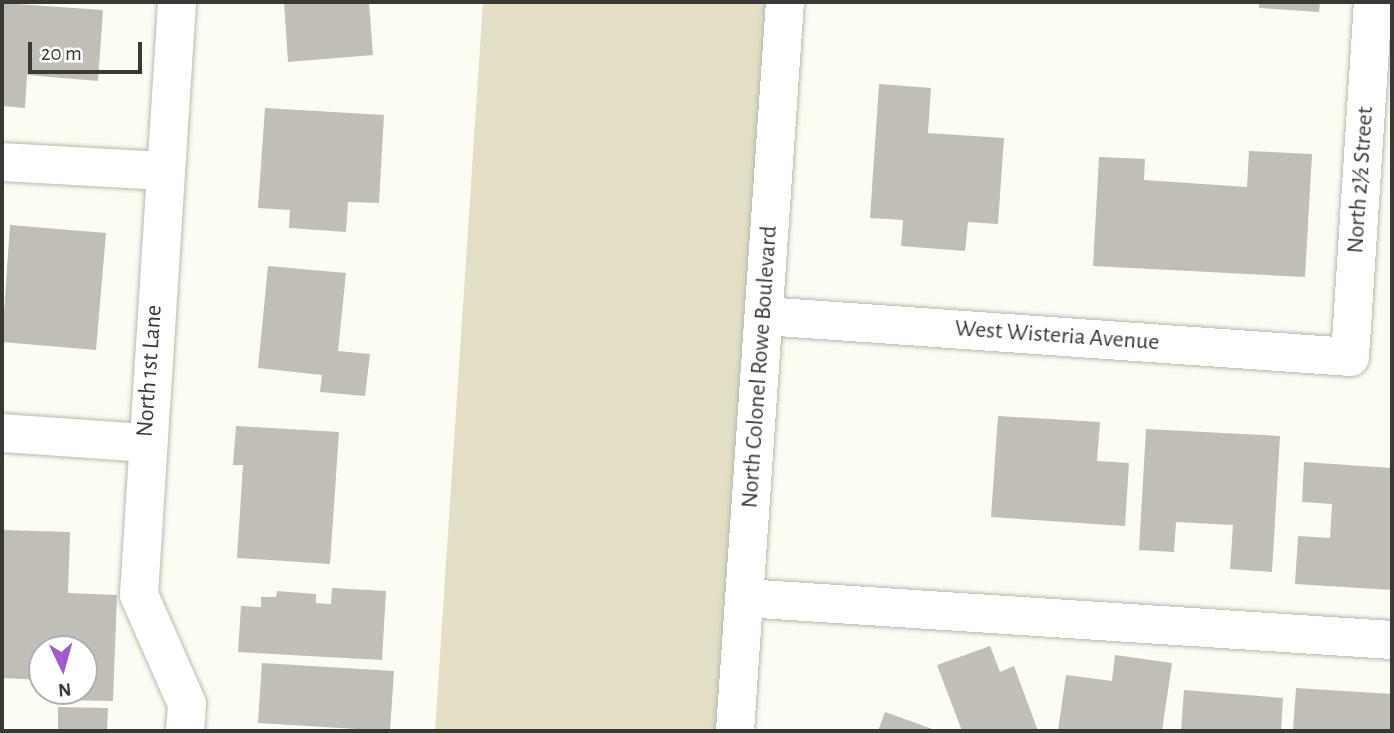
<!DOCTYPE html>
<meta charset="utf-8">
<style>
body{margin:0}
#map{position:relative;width:1394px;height:733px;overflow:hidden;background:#fdfcf2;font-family:"Alegreya Sans",sans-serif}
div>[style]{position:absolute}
.green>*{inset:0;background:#e2dfc5}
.building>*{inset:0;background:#c0beb5}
.roads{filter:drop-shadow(0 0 2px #bab8af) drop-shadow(0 0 2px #bab8af)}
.minor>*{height:38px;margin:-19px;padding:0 19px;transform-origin:19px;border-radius:19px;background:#fff}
.major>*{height:38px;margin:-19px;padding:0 19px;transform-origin:19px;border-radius:19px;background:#fff}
span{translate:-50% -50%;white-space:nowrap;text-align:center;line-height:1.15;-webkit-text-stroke:5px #fff;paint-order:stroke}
.street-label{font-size:24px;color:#393835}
.frame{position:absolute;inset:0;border:4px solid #393835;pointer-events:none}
.north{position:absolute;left:28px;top:635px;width:70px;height:70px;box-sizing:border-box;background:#fff;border:2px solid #b0afae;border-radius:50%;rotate:175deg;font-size:19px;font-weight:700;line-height:28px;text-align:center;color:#393835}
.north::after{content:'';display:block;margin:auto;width:24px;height:32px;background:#a159cd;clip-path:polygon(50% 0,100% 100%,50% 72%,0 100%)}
.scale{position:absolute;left:28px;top:42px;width:114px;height:32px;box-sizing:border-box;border:4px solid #393835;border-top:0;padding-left:9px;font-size:21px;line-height:24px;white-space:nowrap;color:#393835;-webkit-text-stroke:5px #fff;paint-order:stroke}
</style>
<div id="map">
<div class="green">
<i style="clip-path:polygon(483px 2px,774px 2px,725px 731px,435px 731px)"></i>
</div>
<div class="building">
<i style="clip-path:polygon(284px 2px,369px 2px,373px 55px,288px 62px)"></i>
<i style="clip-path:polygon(1259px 2px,1320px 2px,1319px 12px,1259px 8px)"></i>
<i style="clip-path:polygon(2px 3px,103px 10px,98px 81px,27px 75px,25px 108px,2px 106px)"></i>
<i style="clip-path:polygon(879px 84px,931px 88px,928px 133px,1004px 138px,998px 224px,968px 222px,965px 251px,901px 246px,903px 220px,870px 218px)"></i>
<i style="clip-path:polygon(265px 108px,384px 115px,379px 203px,348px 202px,346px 232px,289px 228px,290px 210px,258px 208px)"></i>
<i style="clip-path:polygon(1249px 151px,1312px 154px,1305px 277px,1093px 266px,1099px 157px,1145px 159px,1144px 180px,1247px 187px)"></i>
<i style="clip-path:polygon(10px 225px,106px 233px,96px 350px,2px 342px)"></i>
<i style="clip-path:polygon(268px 266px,346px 273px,338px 351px,370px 354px,365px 396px,320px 392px,322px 375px,258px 368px)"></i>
<i style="clip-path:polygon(998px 416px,1100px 422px,1097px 461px,1129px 463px,1125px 526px,991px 517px)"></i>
<i style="clip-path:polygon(236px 426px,339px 432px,330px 564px,237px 558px,243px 465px,233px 465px)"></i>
<i style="clip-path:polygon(1146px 429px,1280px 436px,1272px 572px,1230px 569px,1233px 525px,1176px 522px,1174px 552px,1139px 550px)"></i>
<i style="clip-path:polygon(1304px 462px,1392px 468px,1392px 590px,1295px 584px,1298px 536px,1330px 538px,1332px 504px,1302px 502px)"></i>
<i style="clip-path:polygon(2px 530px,70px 532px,68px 593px,117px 595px,113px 701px,60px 700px,61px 691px,84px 691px,84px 649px,42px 649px,42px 680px,2px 678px)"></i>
<i style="clip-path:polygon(332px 588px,386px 591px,382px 660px,238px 652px,241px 606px,261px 607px,261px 597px,276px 597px,277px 591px,316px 594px,316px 603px,331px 604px)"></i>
<i style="clip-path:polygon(990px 646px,1000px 672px,1014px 666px,1038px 731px,962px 731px,937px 665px)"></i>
<i style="clip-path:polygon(1115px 655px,1172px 663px,1162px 731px,1058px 731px,1066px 675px,1112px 681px)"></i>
<i style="clip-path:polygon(262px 663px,394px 671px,390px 731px,258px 723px)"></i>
<i style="clip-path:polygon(1296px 688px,1392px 694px,1392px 731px,1293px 731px)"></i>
<i style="clip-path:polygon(1184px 690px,1283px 698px,1281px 731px,1181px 731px)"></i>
<i style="clip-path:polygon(58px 707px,108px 708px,107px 731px,58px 731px)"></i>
<i style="clip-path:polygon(885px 712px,938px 731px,878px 731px)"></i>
</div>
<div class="roads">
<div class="minor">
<i style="left:177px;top:2px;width:594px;rotate:93.67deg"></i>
<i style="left:139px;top:595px;width:119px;rotate:66.2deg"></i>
<i style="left:187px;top:704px;width:27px;rotate:94deg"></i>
<i style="left:2px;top:162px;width:161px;rotate:3.2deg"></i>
<i style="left:764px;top:316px;width:587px;rotate:4deg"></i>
<i style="left:1350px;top:357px;width:356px;rotate:-86.3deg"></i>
<i style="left:2px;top:433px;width:144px;rotate:4deg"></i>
<i style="left:744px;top:598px;width:649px;rotate:3.71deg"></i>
</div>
<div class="major">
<i style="left:735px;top:731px;width:731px;rotate:-86.08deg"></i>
</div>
</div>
<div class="street-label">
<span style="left:1361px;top:180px;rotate:-86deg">North 2½ Street</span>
<span style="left:1057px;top:336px;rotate:4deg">West Wisteria Avenue</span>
<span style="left:760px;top:367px;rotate:-86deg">North Colonel Rowe Boulevard</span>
<span style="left:150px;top:371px;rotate:-86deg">North 1st Lane</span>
</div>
<div class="frame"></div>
<div class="north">N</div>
<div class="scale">20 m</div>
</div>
